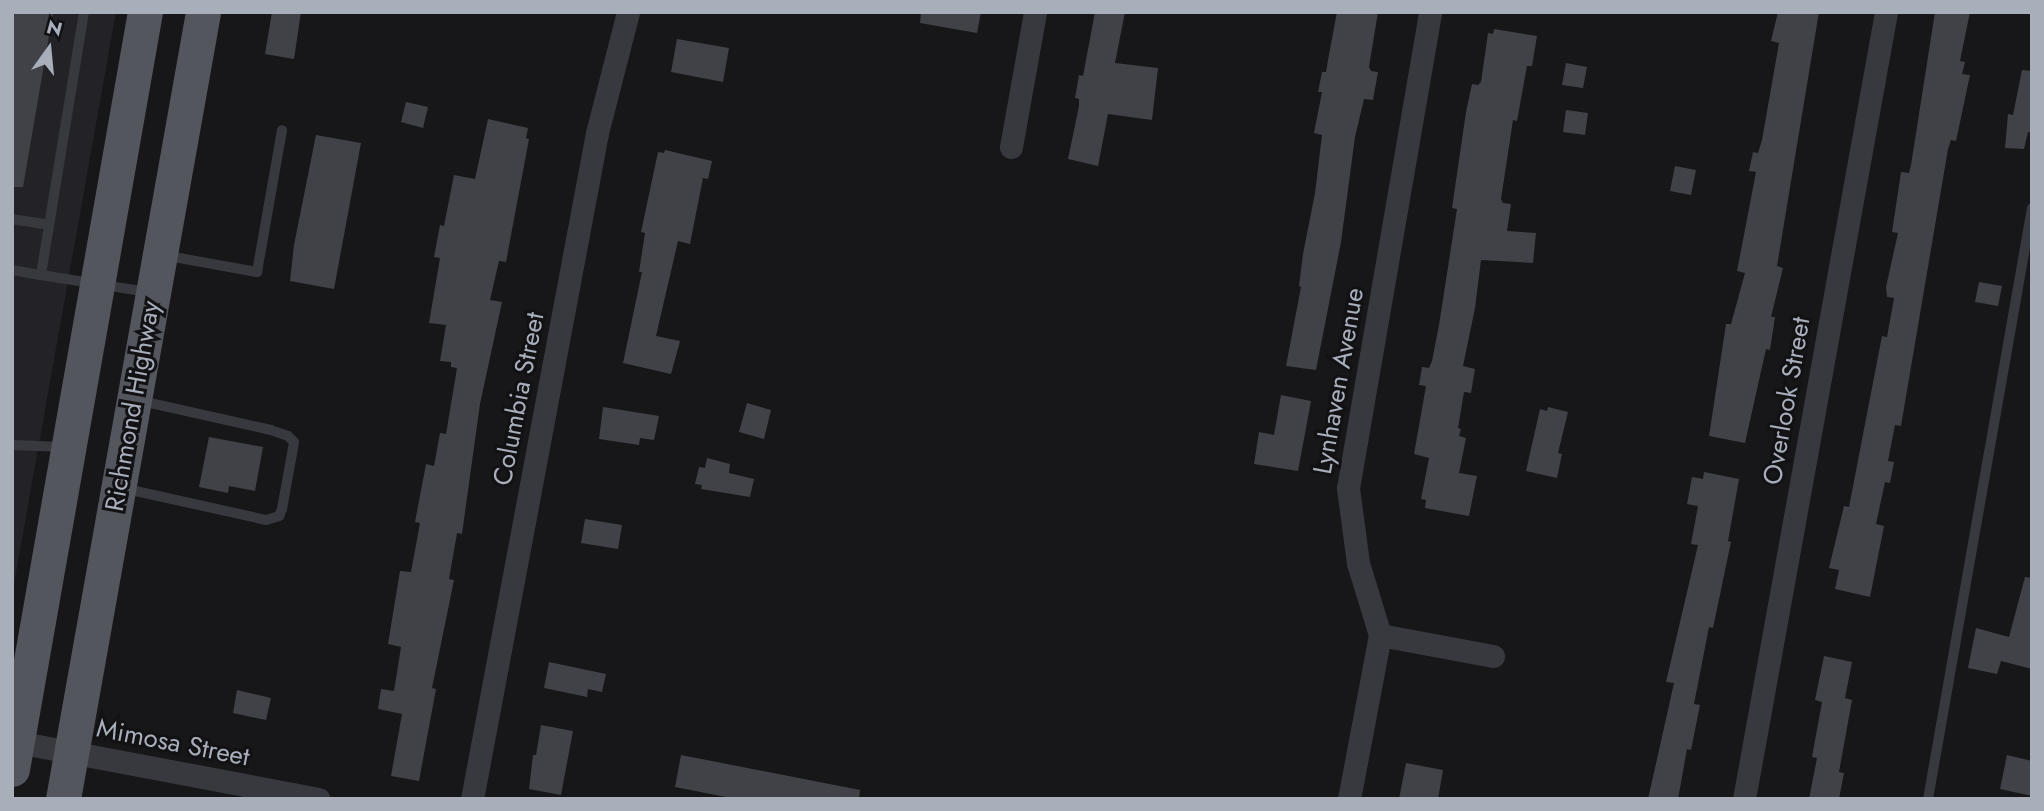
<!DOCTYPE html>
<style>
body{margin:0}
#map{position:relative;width:2044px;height:811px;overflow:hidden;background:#17171a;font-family:Jost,sans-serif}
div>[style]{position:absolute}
.built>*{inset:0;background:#232327}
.building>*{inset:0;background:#414247}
.lane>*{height:10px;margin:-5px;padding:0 5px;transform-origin:5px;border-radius:5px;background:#38393f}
.street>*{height:23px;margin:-11.5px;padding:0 11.5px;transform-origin:11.5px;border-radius:11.5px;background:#38393f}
.primary>*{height:35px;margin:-17.5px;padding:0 17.5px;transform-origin:17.5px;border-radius:17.5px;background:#54565e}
span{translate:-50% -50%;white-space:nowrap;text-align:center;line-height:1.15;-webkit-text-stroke:6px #121215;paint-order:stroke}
.street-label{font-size:26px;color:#a8aeba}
.frame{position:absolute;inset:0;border:14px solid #a8aeba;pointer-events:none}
.north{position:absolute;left:14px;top:14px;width:70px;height:70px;-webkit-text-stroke:5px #121215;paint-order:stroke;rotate:15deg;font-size:19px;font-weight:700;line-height:28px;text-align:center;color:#a8aeba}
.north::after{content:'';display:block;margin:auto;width:24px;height:32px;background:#a8aeba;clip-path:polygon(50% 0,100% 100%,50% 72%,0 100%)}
</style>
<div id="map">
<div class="built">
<i style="clip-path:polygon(12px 12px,116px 12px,12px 595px)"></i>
</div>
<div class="building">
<i style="clip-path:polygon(12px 12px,53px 12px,23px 187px,12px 187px)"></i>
<i style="clip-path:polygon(272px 12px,301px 12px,294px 59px,265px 54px)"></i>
<i style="clip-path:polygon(921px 12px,981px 12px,977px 33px,920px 23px)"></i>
<i style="clip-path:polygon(1095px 12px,1125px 12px,1115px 63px,1158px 68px,1152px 120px,1108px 114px,1098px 166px,1068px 159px,1079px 106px,1079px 99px,1075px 98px,1079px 75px,1083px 76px)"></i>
<i style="clip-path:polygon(1337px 12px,1378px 12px,1369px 67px,1371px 71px,1378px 72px,1373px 100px,1364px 99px,1355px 137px,1341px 242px,1316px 370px,1286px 366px,1301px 287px,1299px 286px,1303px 254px,1315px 193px,1322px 135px,1314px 133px,1322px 92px,1318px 92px,1322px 72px,1326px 72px,1328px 60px)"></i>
<i style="clip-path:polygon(1778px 12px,1819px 12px,1777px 266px,1783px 268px,1771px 317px,1775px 317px,1770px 350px,1766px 349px,1745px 443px,1709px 436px,1726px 324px,1731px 324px,1745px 273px,1737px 271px,1756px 172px,1749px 171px,1753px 152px,1758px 153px,1762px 140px,1779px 43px,1771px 41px)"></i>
<i style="clip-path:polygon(1935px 12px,1970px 12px,1960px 61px,1965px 62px,1962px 74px,1970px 75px,1956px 141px,1951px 140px,1948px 149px,1901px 426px,1895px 425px,1888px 461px,1894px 462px,1890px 483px,1885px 482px,1876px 524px,1884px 526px,1870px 597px,1835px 589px,1839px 570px,1829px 568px,1844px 506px,1849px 507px,1882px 336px,1887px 337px,1894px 298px,1887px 297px,1886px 287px,1898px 233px,1892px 232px,1901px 172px,1909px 173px,1911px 165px)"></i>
<i style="clip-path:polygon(1494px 29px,1537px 36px,1532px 66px,1527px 66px,1517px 121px,1513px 120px,1501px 199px,1503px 203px,1511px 204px,1507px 231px,1536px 233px,1533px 263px,1481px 260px,1475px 308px,1463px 366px,1475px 369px,1471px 393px,1464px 392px,1458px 428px,1461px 429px,1459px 436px,1466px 438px,1459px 473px,1477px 476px,1469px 516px,1425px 508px,1426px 500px,1421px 499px,1429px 458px,1414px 454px,1426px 386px,1419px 385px,1422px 367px,1429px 368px,1432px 361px,1439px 325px,1457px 209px,1452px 208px,1466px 112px,1472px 84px,1478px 85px,1481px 82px,1488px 33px,1493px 34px)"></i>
<i style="clip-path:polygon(677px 39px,729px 48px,723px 82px,671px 72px)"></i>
<i style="clip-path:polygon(1566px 63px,1587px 67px,1583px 88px,1562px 85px)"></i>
<i style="clip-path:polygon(2022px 70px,2032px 71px,2032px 133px,2028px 132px,2024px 149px,2005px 148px,2008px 114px,2013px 115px)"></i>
<i style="clip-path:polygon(406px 102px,428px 107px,423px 128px,401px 122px)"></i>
<i style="clip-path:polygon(1566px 110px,1588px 113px,1585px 135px,1563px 132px)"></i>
<i style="clip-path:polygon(488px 119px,528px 128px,526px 138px,529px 139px,506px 262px,499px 261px,490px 300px,502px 302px,480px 404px,462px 534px,457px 533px,449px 579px,454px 580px,432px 688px,436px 689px,419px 781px,391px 776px,402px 714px,378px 709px,381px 689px,394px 691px,401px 647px,388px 644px,400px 571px,411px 572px,420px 523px,415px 522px,426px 464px,434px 466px,440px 433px,446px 434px,457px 368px,451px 367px,451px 362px,440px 361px,446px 325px,429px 323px,440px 258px,434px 257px,440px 225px,444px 226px,454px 175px,475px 179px)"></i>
<i style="clip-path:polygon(316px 135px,361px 143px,334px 289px,290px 281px,294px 245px)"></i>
<i style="clip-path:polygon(665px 150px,712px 161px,708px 179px,703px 178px,690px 244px,678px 241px,656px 336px,680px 341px,671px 374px,623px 363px,642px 272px,639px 272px,645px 233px,641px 232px,658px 152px,664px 153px)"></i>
<i style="clip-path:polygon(1675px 166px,1696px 170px,1691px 195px,1670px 191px)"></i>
<i style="clip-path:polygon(1979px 282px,2002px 286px,1998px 306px,1975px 302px)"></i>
<i style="clip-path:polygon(1281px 395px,1311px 401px,1298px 471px,1254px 464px,1259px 432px,1274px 435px)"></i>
<i style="clip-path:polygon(747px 403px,771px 410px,764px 439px,739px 432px)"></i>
<i style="clip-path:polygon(603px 407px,659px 416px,654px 440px,640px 438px,639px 445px,599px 439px)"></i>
<i style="clip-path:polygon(1548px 407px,1568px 412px,1558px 453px,1562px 454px,1557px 478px,1526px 471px,1540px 409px,1547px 411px)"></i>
<i style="clip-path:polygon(209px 437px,263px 447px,255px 491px,229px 486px,228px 493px,199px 487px)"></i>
<i style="clip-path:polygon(707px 458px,730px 464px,729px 473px,754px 479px,750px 497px,701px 489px,702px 485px,695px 484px,699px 467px,705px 468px)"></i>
<i style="clip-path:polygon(1704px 472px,1739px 479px,1728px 541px,1731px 542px,1713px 628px,1709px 627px,1694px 704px,1700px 705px,1691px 750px,1687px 749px,1678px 799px,1648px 799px,1674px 683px,1666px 682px,1698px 545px,1691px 544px,1698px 506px,1687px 504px,1692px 477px,1703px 479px)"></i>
<i style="clip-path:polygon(585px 519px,622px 525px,618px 549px,581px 543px)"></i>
<i style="clip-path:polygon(2025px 577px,2032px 578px,2032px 669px,2001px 661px,1997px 674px,1968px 668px,1976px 628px,2009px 637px)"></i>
<i style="clip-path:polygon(1824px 656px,1852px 662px,1845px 698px,1852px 700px,1839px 772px,1844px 773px,1839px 799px,1809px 799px,1817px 758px,1812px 757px,1822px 702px,1815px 700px)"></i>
<i style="clip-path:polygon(549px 662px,606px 674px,602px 692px,588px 689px,587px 697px,544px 688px)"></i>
<i style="clip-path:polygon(237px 690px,271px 698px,266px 720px,233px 713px)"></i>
<i style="clip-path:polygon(541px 725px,573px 731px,561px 795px,529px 789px,533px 755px,536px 755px)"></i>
<i style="clip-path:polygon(681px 755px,860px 790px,859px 799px,736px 799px,675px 787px)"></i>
<i style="clip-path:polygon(2007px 755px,2032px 761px,2032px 796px,2000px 789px)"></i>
<i style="clip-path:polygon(1406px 763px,1443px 770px,1438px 799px,1399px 799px)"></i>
</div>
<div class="lane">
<i style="left:84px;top:12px;width:266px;rotate:99.3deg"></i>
<i style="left:41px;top:275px;width:107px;rotate:9.1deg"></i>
<i style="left:12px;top:219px;width:37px;rotate:9deg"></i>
<i style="left:163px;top:255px;width:96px;rotate:10.3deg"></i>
<i style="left:257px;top:272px;width:144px;rotate:-80deg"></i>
<i style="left:12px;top:270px;width:29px;rotate:10deg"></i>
<i style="left:12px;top:445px;width:51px;rotate:2.2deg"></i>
<i style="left:122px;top:488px;width:148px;rotate:12.5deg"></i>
<i style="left:266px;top:520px;width:14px;rotate:-17deg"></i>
<i style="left:279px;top:516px;width:8px;rotate:-67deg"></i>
<i style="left:282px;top:509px;width:68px;rotate:-79.8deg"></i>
<i style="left:294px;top:442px;width:8px;rotate:-135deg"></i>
<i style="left:288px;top:436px;width:18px;rotate:-161deg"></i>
<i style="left:271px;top:430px;width:137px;rotate:-167.4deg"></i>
<i style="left:1928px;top:799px;width:600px;rotate:-80.02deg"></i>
</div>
<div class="street">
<i style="left:1011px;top:147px;width:137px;rotate:-79.9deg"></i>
<i style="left:1380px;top:635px;width:115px;rotate:10.5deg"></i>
<i style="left:17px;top:742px;width:307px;rotate:10.7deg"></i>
<i style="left:472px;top:799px;width:678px;rotate:-79.37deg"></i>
<i style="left:597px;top:133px;width:125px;rotate:-75.6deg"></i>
<i style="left:1349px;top:799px;width:167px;rotate:-79.3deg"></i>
<i style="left:1380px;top:635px;width:75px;rotate:-107deg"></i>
<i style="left:1358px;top:563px;width:76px;rotate:-97.6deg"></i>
<i style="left:1348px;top:488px;width:483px;rotate:-80.2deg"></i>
<i style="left:1744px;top:799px;width:800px;rotate:-79.77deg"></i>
</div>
<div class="primary">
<i style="left:12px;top:769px;width:769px;rotate:-80.04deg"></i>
<i style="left:63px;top:799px;width:799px;rotate:-79.91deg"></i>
</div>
<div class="street-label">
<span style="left:1339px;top:381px;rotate:-80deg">Lynhaven Avenue</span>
<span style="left:519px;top:399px;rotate:-79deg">Columbia Street</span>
<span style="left:1787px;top:401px;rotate:-80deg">Overlook Street</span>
<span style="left:133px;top:406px;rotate:-80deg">Richmond Highway</span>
<span style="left:173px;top:743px;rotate:11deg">Mimosa Street</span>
</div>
<div class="frame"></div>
<div class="north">N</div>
</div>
